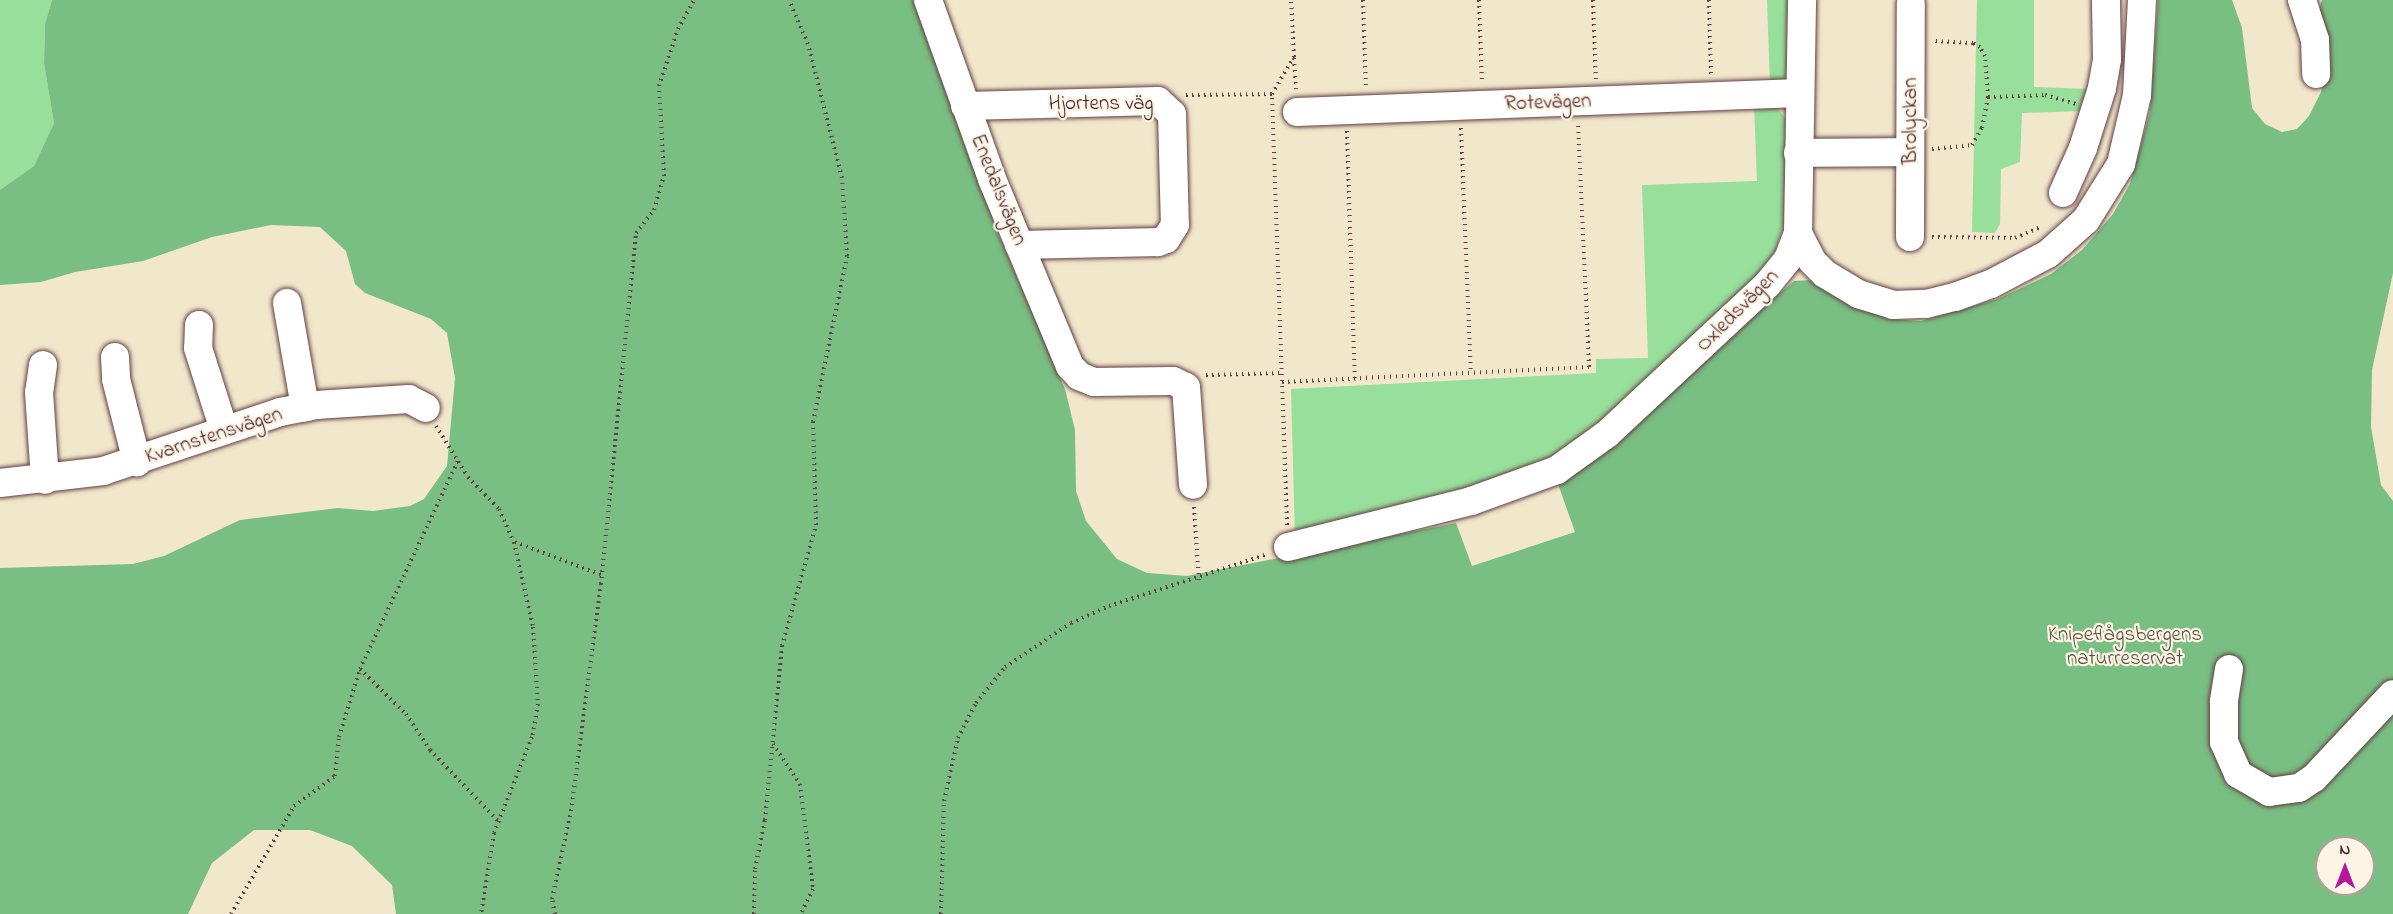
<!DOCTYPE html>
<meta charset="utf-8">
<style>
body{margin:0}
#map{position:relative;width:2393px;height:914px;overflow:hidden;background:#f1e7cb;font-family:"Indie Flower",sans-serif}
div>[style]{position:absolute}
.green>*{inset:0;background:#97df9a}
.forest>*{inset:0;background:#79be82}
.path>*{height:4px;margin-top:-2px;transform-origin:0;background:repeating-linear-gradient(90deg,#633d43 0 1.5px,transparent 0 6px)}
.roads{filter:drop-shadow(0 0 2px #633d43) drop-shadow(0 0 2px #633d43)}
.minor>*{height:28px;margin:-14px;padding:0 14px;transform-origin:14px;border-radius:14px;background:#fff}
span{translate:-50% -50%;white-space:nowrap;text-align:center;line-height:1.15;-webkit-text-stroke:4.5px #fcf5e5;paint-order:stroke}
.street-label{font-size:21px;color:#4a1f2b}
.park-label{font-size:21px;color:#5d4f47}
.north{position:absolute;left:2315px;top:836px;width:60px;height:60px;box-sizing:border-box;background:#fcf5e5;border:2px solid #b59f9b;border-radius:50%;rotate:0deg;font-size:16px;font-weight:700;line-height:24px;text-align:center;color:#4a1f2b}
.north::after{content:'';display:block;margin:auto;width:21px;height:27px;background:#b5179e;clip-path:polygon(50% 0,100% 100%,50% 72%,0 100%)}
</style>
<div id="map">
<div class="green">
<i style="clip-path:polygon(0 0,52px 0,45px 24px,44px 63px,54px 123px,34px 166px,0 190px)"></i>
<i style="clip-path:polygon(1767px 0,1791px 0,1787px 73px,1782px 81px,1770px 85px)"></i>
<i style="clip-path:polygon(1977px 0,2034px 0,2034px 87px,2092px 89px,2084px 111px,2022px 113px,2020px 162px,2001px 169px,2000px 224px,1995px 233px,1972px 232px)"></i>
<i style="clip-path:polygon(1754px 105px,1776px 105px,1789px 124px,1785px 222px,1775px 251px,1759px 274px,1596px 433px,1535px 470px,1295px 539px,1291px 389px,1596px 373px,1596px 359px,1648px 358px,1642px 185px,1757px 181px)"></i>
</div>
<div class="forest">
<i style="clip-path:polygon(evenodd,52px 0,914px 0,997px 231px,1065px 389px,1075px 430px,1076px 491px,1086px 521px,1117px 559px,1147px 573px,1187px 576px,1456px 523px,1472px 566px,1575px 532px,1558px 484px,1794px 281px,1812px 280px,1855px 306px,1888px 319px,1921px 321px,1998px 299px,2051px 274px,2082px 250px,2113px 214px,2130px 184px,2150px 112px,2158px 0,2232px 0,2242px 28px,2252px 108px,2265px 124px,2282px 132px,2297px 129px,2309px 116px,2321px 92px,2328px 63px,2317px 15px,2322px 0,2393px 0,2393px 273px,2372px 370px,2371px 427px,2381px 485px,2393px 501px,2393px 914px,396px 914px,392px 885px,352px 846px,310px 830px,254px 830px,212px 863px,188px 914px,0 914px,0 568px,133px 564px,164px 556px,240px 520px,338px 508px,373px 511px,410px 506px,424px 499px,447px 466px,455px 378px,447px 333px,431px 319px,365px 293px,355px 284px,346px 251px,320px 227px,271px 225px,212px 237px,143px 261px,75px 272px,41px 282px,0 285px,0 190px,34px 166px,54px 123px,44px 63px,45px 24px,52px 0,2327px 848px,2363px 848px,2363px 884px,2327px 884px,2327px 848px)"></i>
</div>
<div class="path">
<i style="left:1363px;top:0;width:86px;rotate:88deg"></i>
<i style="left:1479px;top:0;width:83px;rotate:87.9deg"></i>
<i style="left:1593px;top:0;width:80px;rotate:87.9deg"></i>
<i style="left:1709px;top:0;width:74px;rotate:88.5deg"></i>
<i style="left:1294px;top:58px;width:31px;rotate:86deg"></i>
<i style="left:1186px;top:95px;width:86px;rotate:-0.7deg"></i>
<i style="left:1988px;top:97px;width:57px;rotate:-2deg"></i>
<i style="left:2045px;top:95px;width:32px;rotate:16deg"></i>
<i style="left:1461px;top:128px;width:245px;rotate:87.7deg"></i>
<i style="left:1347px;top:131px;width:248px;rotate:88.2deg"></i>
<i style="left:1932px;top:149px;width:40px;rotate:-5.7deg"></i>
<i style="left:1972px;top:145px;width:20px;rotate:-60deg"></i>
<i style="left:1982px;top:128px;width:32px;rotate:-79deg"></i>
<i style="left:1988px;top:97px;width:41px;rotate:-94.2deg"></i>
<i style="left:1985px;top:56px;width:10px;rotate:-119deg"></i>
<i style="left:1980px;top:47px;width:8px;rotate:-150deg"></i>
<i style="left:1973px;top:43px;width:39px;rotate:-177deg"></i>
<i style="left:1932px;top:237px;width:83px;rotate:0.7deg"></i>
<i style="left:2015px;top:238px;width:26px;rotate:-23deg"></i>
<i style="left:1206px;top:375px;width:76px;rotate:-1.5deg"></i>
<i style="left:1282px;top:382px;width:307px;rotate:-2.8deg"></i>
<i style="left:1589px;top:367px;width:244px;rotate:-92.6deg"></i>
<i style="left:436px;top:426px;width:60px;rotate:57.9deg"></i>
<i style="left:468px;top:477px;width:45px;rotate:45.9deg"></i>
<i style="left:499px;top:509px;width:36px;rotate:66deg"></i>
<i style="left:514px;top:542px;width:87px;rotate:77.4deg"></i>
<i style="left:533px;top:627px;width:77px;rotate:86.3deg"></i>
<i style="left:538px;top:704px;width:34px;rotate:100deg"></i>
<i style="left:532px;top:737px;width:103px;rotate:111.6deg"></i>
<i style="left:494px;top:833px;width:82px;rotate:99.1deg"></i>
<i style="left:1194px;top:507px;width:73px;rotate:86.1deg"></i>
<i style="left:1287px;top:525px;width:431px;rotate:-92deg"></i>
<i style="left:1272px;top:94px;width:43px;rotate:-59.3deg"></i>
<i style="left:1294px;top:57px;width:57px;rotate:-93deg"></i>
<i style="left:515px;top:542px;width:93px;rotate:20.8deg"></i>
<i style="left:360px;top:669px;width:64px;rotate:44.4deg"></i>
<i style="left:406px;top:714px;width:43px;rotate:56.3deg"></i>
<i style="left:430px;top:750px;width:100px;rotate:46.2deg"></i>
<i style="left:773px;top:744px;width:48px;rotate:56deg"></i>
<i style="left:800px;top:784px;width:106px;rotate:82.9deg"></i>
<i style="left:813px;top:889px;width:28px;rotate:116deg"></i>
<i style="left:231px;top:914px;width:125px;rotate:-59.7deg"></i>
<i style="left:294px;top:806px;width:51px;rotate:-36.2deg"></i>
<i style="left:335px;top:776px;width:39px;rotate:-84deg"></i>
<i style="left:339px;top:737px;width:71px;rotate:-72.8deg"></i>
<i style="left:360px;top:669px;width:230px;rotate:-64.8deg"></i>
<i style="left:555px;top:914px;width:15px;rotate:-101deg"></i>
<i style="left:552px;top:899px;width:90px;rotate:-77.8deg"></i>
<i style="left:571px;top:811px;width:229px;rotate:-82.5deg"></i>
<i style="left:601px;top:584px;width:353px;rotate:-84.3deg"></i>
<i style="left:636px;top:233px;width:29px;rotate:-52deg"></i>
<i style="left:654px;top:210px;width:35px;rotate:-74deg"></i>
<i style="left:664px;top:176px;width:90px;rotate:-93.2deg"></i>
<i style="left:659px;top:86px;width:60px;rotate:-71.6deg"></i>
<i style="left:678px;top:29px;width:33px;rotate:-61deg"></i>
<i style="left:754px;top:914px;width:45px;rotate:-88.7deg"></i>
<i style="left:755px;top:869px;width:50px;rotate:-78.5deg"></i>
<i style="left:765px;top:820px;width:175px;rotate:-84.4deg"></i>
<i style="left:782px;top:646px;width:126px;rotate:-74.3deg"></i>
<i style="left:816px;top:525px;width:103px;rotate:-91.7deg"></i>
<i style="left:813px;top:422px;width:169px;rotate:-78.4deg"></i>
<i style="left:847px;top:256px;width:78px;rotate:-93.7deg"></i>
<i style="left:842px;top:178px;width:138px;rotate:-104.2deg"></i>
<i style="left:808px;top:44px;width:48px;rotate:-113.4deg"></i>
<i style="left:941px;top:914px;width:113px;rotate:-88.5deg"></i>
<i style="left:944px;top:801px;width:65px;rotate:-77.5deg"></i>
<i style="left:958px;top:738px;width:39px;rotate:-63deg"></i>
<i style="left:976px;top:703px;width:46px;rotate:-51.1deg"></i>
<i style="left:1005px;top:667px;width:79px;rotate:-33.7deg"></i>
<i style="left:1071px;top:623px;width:42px;rotate:-24.1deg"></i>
<i style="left:1109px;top:606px;width:167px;rotate:-18.1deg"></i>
</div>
<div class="roads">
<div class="minor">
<i style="left:928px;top:0;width:190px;rotate:70.3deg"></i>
<i style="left:992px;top:179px;width:203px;rotate:67.4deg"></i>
<i style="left:1070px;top:366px;width:13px;rotate:48deg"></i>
<i style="left:1079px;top:376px;width:16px;rotate:22deg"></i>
<i style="left:1094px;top:382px;width:79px;rotate:-0.7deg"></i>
<i style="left:1173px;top:381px;width:14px;rotate:25deg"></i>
<i style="left:1186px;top:387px;width:98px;rotate:85.9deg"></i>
<i style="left:2302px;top:0;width:42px;rotate:72deg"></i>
<i style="left:2315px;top:40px;width:34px;rotate:88deg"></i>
<i style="left:965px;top:106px;width:193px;rotate:-1.5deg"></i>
<i style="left:1158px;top:101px;width:19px;rotate:43deg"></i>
<i style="left:1172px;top:114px;width:111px;rotate:88.5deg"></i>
<i style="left:1175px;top:225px;width:17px;rotate:123deg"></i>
<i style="left:1166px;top:239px;width:9px;rotate:159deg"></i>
<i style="left:1158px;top:242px;width:139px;rotate:178.8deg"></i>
<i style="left:1297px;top:112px;width:503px;rotate:-2.16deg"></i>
<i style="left:1798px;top:153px;width:112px;rotate:-0.5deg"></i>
<i style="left:2063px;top:193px;width:49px;rotate:-66deg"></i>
<i style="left:2083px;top:148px;width:63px;rotate:-72.4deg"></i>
<i style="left:2102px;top:88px;width:29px;rotate:-80deg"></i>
<i style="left:2107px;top:59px;width:59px;rotate:-91deg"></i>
<i style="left:1798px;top:233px;width:31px;rotate:63deg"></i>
<i style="left:1812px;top:261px;width:18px;rotate:45deg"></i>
<i style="left:1825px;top:274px;width:39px;rotate:31deg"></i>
<i style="left:1858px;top:294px;width:37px;rotate:17deg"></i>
<i style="left:1893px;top:305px;width:33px;rotate:-2deg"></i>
<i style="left:1926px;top:304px;width:30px;rotate:-14deg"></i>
<i style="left:1955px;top:297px;width:38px;rotate:-20deg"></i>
<i style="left:1991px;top:284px;width:64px;rotate:-27.8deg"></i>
<i style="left:2048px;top:254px;width:51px;rotate:-41.8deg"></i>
<i style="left:2086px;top:220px;width:66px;rotate:-58deg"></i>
<i style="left:2121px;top:164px;width:71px;rotate:-76.9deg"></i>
<i style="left:2137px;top:95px;width:95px;rotate:-87deg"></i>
<i style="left:1910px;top:237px;width:233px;rotate:-89.8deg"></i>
<i style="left:287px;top:303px;width:106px;rotate:80.2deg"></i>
<i style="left:199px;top:325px;width:23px;rotate:92deg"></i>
<i style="left:198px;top:348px;width:86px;rotate:72.4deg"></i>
<i style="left:115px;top:357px;width:22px;rotate:87deg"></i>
<i style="left:116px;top:379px;width:86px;rotate:75.8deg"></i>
<i style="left:43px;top:365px;width:27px;rotate:98deg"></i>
<i style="left:39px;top:392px;width:88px;rotate:86.1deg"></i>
<i style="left:0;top:483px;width:104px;rotate:-6.6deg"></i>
<i style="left:103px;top:471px;width:187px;rotate:-18.4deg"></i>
<i style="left:280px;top:412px;width:37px;rotate:-11deg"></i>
<i style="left:316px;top:405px;width:93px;rotate:-3.7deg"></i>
<i style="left:409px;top:399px;width:19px;rotate:28deg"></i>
<i style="left:1288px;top:547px;width:189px;rotate:-14.1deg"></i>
<i style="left:1471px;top:501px;width:91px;rotate:-19.8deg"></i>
<i style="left:1557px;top:470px;width:62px;rotate:-35.8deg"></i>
<i style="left:1607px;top:434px;width:219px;rotate:-43deg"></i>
<i style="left:1767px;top:285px;width:33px;rotate:-51deg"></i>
<i style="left:1788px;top:259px;width:28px;rotate:-69deg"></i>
<i style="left:1798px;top:233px;width:233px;rotate:-89deg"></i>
<i style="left:2229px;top:669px;width:33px;rotate:99deg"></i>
<i style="left:2224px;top:702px;width:40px;rotate:90deg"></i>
<i style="left:2224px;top:742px;width:35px;rotate:66deg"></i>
<i style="left:2238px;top:774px;width:36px;rotate:30deg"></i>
<i style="left:2269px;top:792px;width:30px;rotate:-8deg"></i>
<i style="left:2299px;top:788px;width:18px;rotate:-34deg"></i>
<i style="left:2314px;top:778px;width:115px;rotate:-46.8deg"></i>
</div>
</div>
<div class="street-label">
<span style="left:1548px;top:103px;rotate:-2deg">Rotevägen</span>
<span style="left:1101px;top:104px">Hjortens väg</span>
<span style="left:1911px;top:121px;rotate:-90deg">Brolyckan</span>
<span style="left:998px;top:190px;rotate:68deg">Enedalsvägen</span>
<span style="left:1738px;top:311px;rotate:-45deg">Oxledsvägen</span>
<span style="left:214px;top:436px;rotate:-18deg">Kvarnstensvägen</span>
</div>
<div class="park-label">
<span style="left:2125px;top:647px">Knipeflågsbergens<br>naturreservat</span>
</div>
<div class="north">N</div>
</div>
